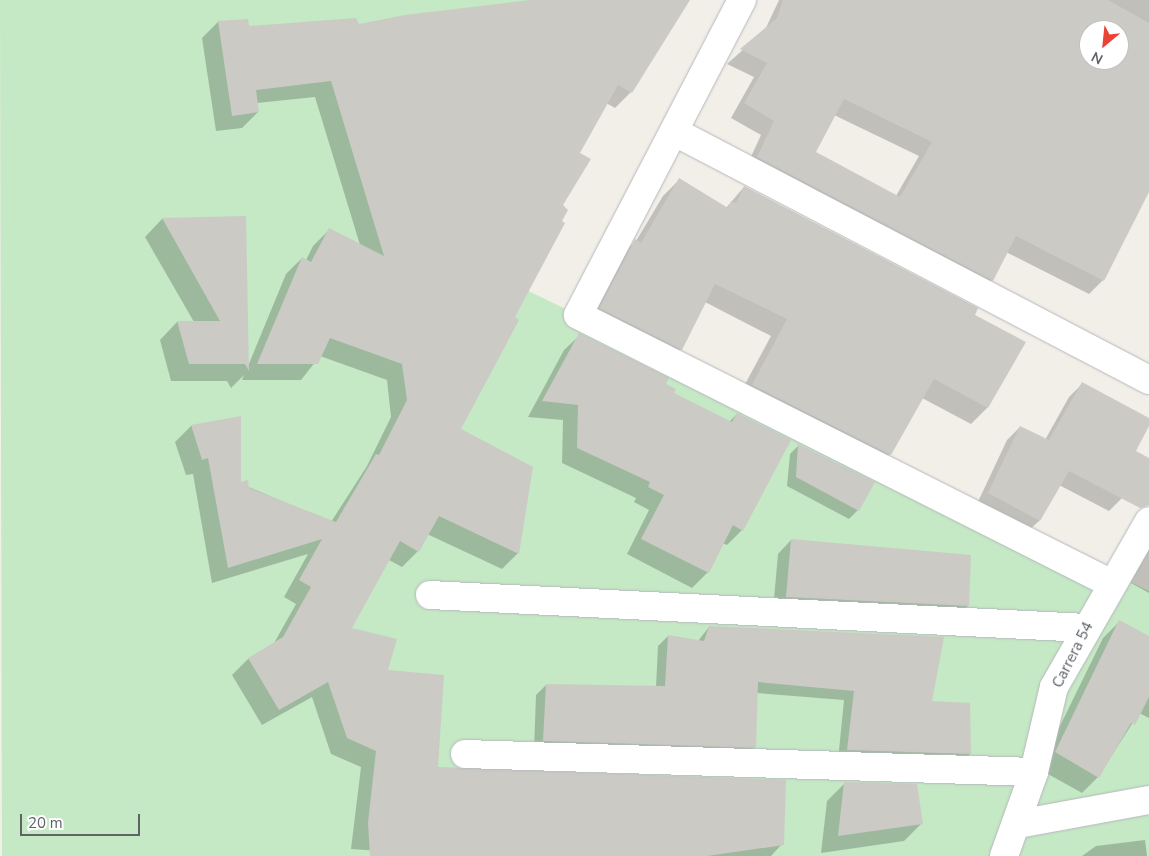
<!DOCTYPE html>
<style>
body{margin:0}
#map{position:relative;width:1149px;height:856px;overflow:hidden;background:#f1efe8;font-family:"Nunito Sans",sans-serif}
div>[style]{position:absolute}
.green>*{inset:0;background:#c5e8c5}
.shadow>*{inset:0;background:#0003}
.building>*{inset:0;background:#cccac5}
.roads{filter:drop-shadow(0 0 1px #b5b8bc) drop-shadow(0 0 1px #b5b8bc)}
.minor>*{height:28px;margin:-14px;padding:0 14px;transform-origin:14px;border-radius:14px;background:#fff}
span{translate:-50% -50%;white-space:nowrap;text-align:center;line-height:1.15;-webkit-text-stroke:4.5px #fff;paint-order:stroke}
.street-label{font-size:15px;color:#5f6368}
.north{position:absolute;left:1079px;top:20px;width:50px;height:50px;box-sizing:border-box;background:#fff;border:1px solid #bfc1c3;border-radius:50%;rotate:208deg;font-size:14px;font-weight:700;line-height:20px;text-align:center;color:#5f6368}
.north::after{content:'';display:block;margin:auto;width:18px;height:22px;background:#ea4335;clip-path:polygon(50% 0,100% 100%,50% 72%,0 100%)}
.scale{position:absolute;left:20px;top:814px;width:120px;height:22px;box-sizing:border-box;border:2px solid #5f6368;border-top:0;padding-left:6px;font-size:15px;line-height:18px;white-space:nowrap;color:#5f6368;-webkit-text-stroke:4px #fff;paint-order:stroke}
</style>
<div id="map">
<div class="green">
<i style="clip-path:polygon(0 0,613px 0,518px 286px,1149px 591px,1149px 856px,2px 856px)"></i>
</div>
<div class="shadow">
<i style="clip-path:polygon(568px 0,680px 0,631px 92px,615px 108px,606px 103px,578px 154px,561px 205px,513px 318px,459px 429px,518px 553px,502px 569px,427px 534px,418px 551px,402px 567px,389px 560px,350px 629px,387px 672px,436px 768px,782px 844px,771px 856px,451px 856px,351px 849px,361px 767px,331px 754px,312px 697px,262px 725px,232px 675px,248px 659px,273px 645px,296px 604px,284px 597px,308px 554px,212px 583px,193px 474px,186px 475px,175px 442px,191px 426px,239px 417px,239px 483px,331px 522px,367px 466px,391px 417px,387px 380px,320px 356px,301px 380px,242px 380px,244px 375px,231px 388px,227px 381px,171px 381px,160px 340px,177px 322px,194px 322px,145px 237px,162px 219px,245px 218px,248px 366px,286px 274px,302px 258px,306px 260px,313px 246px,329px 230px,360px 245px,315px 97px,257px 103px,258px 112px,242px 128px,216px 131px,202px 38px,218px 22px,248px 27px,358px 26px)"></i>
<i style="clip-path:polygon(evenodd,779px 0,1149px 0,1149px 171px,1103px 280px,1089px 294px,1006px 252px,992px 280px,978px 294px,744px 172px,761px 135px,731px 118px,754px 77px,727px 64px,765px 30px,779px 0,1089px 30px,1119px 30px,1119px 60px,1089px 60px,1089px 30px,779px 0,834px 115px,919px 156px,896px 196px,814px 153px,834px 115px)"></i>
<i style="clip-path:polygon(679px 180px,726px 208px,744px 187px,974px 315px,987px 408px,971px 424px,922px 398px,890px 454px,873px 470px,736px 401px,771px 336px,705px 302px,681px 349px,665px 366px,584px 325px,619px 257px,636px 241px,663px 196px)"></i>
<i style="clip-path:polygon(580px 335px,664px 385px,673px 393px,729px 422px,737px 414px,742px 530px,727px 545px,722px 543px,708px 572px,692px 588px,627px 554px,649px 510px,634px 502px,636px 498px,562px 463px,563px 420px,528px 417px,564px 350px)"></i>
<i style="clip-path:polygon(1082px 384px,1149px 419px,1134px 451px,1144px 456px,1122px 498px,1109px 511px,1059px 485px,1040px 520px,1026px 533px,976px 506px,1007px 440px,1020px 427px,1045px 440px,1069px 397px)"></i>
<i style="clip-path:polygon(799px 445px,858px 510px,849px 519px,787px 486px,790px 454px)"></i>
<i style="clip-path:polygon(791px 540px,968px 606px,954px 619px,773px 610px,778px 554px)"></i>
<i style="clip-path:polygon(1149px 547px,1149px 593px,1129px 582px)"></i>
<i style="clip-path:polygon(1119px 622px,1149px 637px,1149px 718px,1139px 713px,1098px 777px,1082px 793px,1039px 769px,1103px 638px)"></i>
<i style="clip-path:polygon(709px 627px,930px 702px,970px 754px,960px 764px,838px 760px,844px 700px,757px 693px,755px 747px,745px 757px,534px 750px,536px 695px,546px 685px,656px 687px,658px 646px,668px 636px,698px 641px)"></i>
<i style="clip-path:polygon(845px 783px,922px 823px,904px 841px,821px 853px,827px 801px)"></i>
<i style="clip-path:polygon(1145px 840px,1147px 856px,1082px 856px,1096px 846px)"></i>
</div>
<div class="building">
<i style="clip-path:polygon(530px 0,690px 0,632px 93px,618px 85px,580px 153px,591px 159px,563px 205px,568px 210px,562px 221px,565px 223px,515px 317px,519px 320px,461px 429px,533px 467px,519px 554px,439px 516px,419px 552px,400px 541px,352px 628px,397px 639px,388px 670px,444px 675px,438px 767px,786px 780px,784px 845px,707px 856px,370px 856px,368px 823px,376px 751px,347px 738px,328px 682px,279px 710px,248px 658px,283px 637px,311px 587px,299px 580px,322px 539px,228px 568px,208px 458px,202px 460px,191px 425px,241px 416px,241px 482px,248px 480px,249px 488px,336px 522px,376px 454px,379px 455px,407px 400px,402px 364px,330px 338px,318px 364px,257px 364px,302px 257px,311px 262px,329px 228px,384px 256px,331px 81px,256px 90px,259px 112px,232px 116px,218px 21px,248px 19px,249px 26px,356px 18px,359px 24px,405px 15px)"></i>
<i style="clip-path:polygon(evenodd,783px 0,1108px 0,1149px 23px,1149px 192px,1104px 281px,1016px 236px,993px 281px,757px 157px,774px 121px,744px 103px,767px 63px,740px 49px,777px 18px,783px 0,1089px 30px,1119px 30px,1119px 60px,1089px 60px,1089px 30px,783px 0,844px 99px,932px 142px,900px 197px,816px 152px,844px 99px)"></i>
<i style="clip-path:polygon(679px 178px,728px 208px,731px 201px,736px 203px,744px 186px,978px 308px,975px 315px,1026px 342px,988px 408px,934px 379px,891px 455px,752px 385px,787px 319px,715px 284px,682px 350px,599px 308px,635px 239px,641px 243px)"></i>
<i style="clip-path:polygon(246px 216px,249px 371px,245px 364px,189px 364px,177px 321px,220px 321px,162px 218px)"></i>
<i style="clip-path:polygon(579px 333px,669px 378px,666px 384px,676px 389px,674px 393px,732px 422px,737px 413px,791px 440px,743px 531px,733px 525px,709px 573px,641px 539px,664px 495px,648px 487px,650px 482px,577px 448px,578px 405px,542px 401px)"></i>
<i style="clip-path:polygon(1082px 382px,1149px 418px,1149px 426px,1136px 451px,1149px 458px,1149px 505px,1140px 508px,1069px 471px,1040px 521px,988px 493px,1020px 426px,1049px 440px)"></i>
<i style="clip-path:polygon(798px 444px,875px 482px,859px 511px,796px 477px)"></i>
<i style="clip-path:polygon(791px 539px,971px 555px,969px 606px,786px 597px)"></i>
<i style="clip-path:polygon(1119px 620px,1149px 636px,1149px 697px,1135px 725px,1131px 723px,1099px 778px,1055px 752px)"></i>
<i style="clip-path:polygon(709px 626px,944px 637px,932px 701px,970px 703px,971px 754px,847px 750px,854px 691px,758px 682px,756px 748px,543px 741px,546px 684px,665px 686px,668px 635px,704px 641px)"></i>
<i style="clip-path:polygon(844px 782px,917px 784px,923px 824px,838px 836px)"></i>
</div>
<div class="roads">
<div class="minor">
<i style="left:742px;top:0;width:355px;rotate:117.5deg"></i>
<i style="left:578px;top:315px;width:598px;rotate:26.74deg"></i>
<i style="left:675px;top:132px;width:535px;rotate:27.62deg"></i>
<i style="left:430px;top:595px;width:657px;rotate:2.88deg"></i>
<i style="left:465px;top:754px;width:569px;rotate:1.81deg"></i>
<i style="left:1018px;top:824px;width:133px;rotate:-10.4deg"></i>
<i style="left:1004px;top:856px;width:89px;rotate:-70.3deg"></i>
<i style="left:1034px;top:772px;width:87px;rotate:-76.8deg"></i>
<i style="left:1054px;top:687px;width:191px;rotate:-60.2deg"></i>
</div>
</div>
<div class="street-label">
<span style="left:1073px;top:655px;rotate:-63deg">Carrera 54</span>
</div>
<div class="north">N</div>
<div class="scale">20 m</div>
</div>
